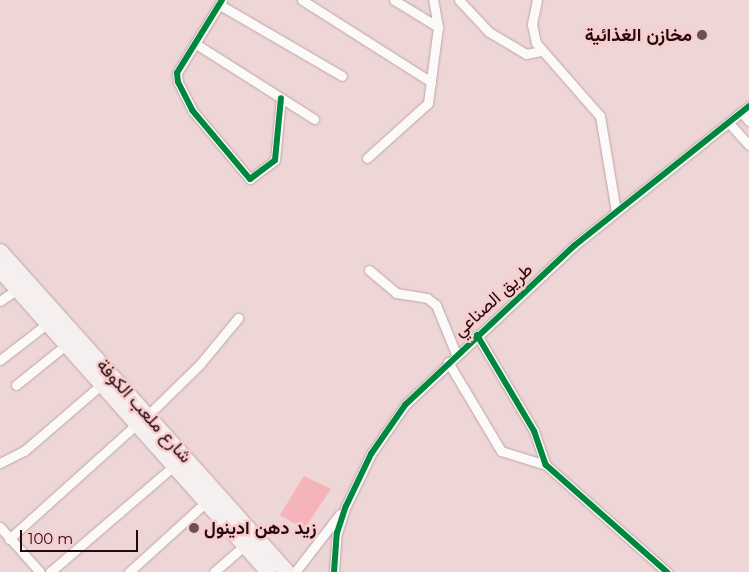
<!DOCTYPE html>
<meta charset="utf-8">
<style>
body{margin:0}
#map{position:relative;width:749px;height:572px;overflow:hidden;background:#eed6d7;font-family:Montserrat,Vazirmatn,sans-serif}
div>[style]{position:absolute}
.green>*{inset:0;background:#f4b4b9}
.roads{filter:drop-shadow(0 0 1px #bda5a7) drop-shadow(0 0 1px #bda5a7)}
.minor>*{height:9px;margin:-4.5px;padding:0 4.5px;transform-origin:4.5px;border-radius:4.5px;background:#fcf9f9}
.primary>*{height:15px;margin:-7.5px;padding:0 7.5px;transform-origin:7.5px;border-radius:7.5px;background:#f6efef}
.cycleway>*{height:6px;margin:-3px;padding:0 3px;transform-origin:3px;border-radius:3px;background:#00873e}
.dots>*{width:14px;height:14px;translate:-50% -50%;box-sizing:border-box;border:2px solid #f9ccce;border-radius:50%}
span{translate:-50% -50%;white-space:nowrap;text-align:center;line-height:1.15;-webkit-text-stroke:5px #f9ccce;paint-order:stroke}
.poi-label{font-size:18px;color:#220a0d;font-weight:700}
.right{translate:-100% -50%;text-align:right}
.left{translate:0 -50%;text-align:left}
.street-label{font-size:18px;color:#220a0d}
.scale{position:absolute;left:20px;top:530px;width:118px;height:22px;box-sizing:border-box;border:2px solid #220a0d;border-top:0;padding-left:6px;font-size:15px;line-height:18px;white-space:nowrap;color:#220a0d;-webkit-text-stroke:4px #f9ccce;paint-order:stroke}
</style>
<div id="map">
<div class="green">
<i style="clip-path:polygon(304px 476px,331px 489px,304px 529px,280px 515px)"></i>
</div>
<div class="roads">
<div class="minor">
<i style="left:222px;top:0;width:86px;rotate:121.7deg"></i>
<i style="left:177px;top:73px;width:9px;rotate:84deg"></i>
<i style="left:178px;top:82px;width:31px;rotate:63deg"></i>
<i style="left:192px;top:110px;width:90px;rotate:50deg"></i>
<i style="left:250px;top:179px;width:31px;rotate:-37deg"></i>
<i style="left:275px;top:160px;width:62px;rotate:-84.5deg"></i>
<i style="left:302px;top:0;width:153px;rotate:32.4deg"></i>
<i style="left:394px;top:0;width:52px;rotate:31.5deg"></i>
<i style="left:459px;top:0;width:44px;rotate:46.8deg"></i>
<i style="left:489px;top:32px;width:43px;rotate:30.7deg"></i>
<i style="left:526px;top:54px;width:16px;rotate:-11deg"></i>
<i style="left:537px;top:0;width:25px;rotate:102deg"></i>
<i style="left:532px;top:24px;width:19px;rotate:78deg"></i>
<i style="left:536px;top:43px;width:97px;rotate:48.8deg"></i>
<i style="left:600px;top:116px;width:97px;rotate:80.5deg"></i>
<i style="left:220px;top:5px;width:141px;rotate:30.2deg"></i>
<i style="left:196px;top:44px;width:140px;rotate:32.4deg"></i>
<i style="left:741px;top:112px;width:12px;rotate:48deg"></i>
<i style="left:729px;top:123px;width:30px;rotate:48deg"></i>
<i style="left:367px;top:158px;width:82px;rotate:-42deg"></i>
<i style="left:428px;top:103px;width:77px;rotate:-82.5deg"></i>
<i style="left:438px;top:27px;width:27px;rotate:-100deg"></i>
<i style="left:369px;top:270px;width:35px;rotate:40deg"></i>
<i style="left:396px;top:293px;width:31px;rotate:9deg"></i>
<i style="left:427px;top:298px;width:11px;rotate:38deg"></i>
<i style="left:436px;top:305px;width:53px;rotate:67.8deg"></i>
<i style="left:0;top:301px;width:21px;rotate:-35deg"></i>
<i style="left:477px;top:335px;width:112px;rotate:59.3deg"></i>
<i style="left:534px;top:431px;width:36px;rotate:71deg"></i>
<i style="left:546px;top:465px;width:162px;rotate:41.5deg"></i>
<i style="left:0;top:360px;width:61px;rotate:-37.6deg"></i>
<i style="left:448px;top:362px;width:104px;rotate:59.2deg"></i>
<i style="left:501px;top:451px;width:47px;rotate:17.3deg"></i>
<i style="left:16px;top:385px;width:65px;rotate:-38.8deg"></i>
<i style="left:148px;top:415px;width:73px;rotate:-44.4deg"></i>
<i style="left:200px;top:364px;width:60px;rotate:-50.4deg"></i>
<i style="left:0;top:463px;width:27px;rotate:-27deg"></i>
<i style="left:24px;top:451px;width:103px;rotate:-40.7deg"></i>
<i style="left:0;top:527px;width:60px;rotate:48.4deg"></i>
<i style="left:9px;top:539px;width:173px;rotate:-42deg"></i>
<i style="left:50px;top:572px;width:165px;rotate:-40.6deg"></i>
<i style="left:129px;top:572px;width:105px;rotate:-42.3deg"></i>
<i style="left:214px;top:572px;width:41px;rotate:-41.1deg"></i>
<i style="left:295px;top:572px;width:73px;rotate:-52.2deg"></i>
<i style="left:334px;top:572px;width:39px;rotate:-86deg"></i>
<i style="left:337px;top:533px;width:28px;rotate:-72deg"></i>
<i style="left:346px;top:506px;width:58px;rotate:-64.3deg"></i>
<i style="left:371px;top:454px;width:60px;rotate:-55.2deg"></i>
<i style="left:405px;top:405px;width:233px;rotate:-43.3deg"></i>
<i style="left:575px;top:245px;width:223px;rotate:-38.6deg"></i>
</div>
<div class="primary">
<i style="left:0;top:251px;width:431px;rotate:48.2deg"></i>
<i style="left:0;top:270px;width:404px;rotate:48.4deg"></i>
</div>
</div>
<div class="cycleway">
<i style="left:222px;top:0;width:86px;rotate:121.7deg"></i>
<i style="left:177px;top:73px;width:9px;rotate:84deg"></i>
<i style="left:178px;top:82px;width:31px;rotate:63deg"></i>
<i style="left:192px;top:110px;width:90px;rotate:50deg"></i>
<i style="left:250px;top:179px;width:31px;rotate:-37deg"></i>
<i style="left:275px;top:160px;width:62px;rotate:-84.5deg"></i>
<i style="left:477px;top:335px;width:112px;rotate:59.3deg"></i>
<i style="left:534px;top:431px;width:36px;rotate:71deg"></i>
<i style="left:546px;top:465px;width:162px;rotate:41.5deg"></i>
<i style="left:334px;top:572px;width:39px;rotate:-86deg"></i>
<i style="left:337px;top:533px;width:28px;rotate:-72deg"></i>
<i style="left:346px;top:506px;width:58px;rotate:-64.3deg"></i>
<i style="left:371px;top:454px;width:60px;rotate:-55.2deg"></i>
<i style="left:405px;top:405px;width:233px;rotate:-43.3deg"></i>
<i style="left:575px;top:245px;width:223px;rotate:-38.6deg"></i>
</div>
<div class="dots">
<i style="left:702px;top:35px;background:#695154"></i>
<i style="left:194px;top:528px;background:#695154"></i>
</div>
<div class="poi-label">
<span class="right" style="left:692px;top:35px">مخازن الغذائية</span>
<span class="left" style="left:204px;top:528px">زيد دهن ادينول</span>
</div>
<div class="street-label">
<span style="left:493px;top:300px;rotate:-42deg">طريق الصناعي</span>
<span style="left:144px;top:411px;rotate:48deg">شارع ملعب الكوفة</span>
</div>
<div class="scale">100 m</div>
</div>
